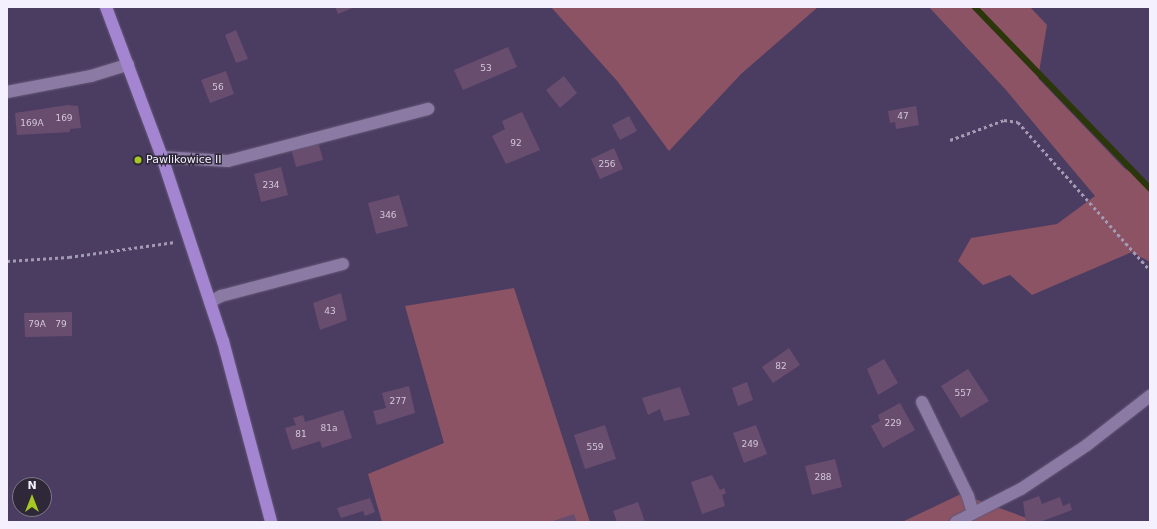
<!DOCTYPE html>
<style>
body{margin:0}
#map{position:relative;width:1157px;height:529px;overflow:hidden;background:#4b3d62;font-family:"DejaVu Sans",sans-serif}
div>[style]{position:absolute}
.green>*{inset:0;background:#8c5364}
.stream>*{height:5.5px;margin:-2.75px;padding:0 2.75px;transform-origin:2.75px;border-radius:2.75px;background:#2c360b}
.building>*{inset:0;background:#694d6f}
.path>*{height:2.5px;margin-top:-1.25px;transform-origin:0;background:repeating-linear-gradient(90deg,#a39ab3 0 3px,transparent 0 6px)}
.roads{filter:drop-shadow(0 0 1px #645876) drop-shadow(0 0 1px #645876)}
.minor>*{height:12px;margin:-6px;padding:0 6px;transform-origin:6px;border-radius:6px;background:#8a7aa4}
.major>*{height:12px;margin:-6px;padding:0 6px;transform-origin:6px;border-radius:6px;background:#a385d2}
.dots>*{width:11px;height:11px;translate:-50% -50%;box-sizing:border-box;border:2px solid #2e2839;border-radius:50%}
span{translate:-50% -50%;white-space:nowrap;text-align:center;line-height:1.15;-webkit-text-stroke:3px #2e2839;paint-order:stroke}
.number-label{font-size:9px;color:#d2c7da}
.number-label span{-webkit-text-stroke-width:0}
.poi-label{font-size:11px;color:#f5f0fe}
.left{translate:0 -50%;text-align:left}
.frame{position:absolute;inset:0;border:8px solid #f5f0fe;pointer-events:none}
.north{position:absolute;left:12px;top:477px;width:40px;height:40px;box-sizing:border-box;background:#2e2839;border:1px solid #7e7888;border-radius:50%;rotate:0deg;font-size:11px;font-weight:700;line-height:16px;text-align:center;color:#f5f0fe}
.north::after{content:'';display:block;margin:auto;width:14px;height:18px;background:#a6c820;clip-path:polygon(50% 0,100% 100%,50% 72%,0 100%)}
</style>
<div id="map">
<div class="green">
<i style="clip-path:polygon(551px 7px,818px 7px,741px 74px,669px 151px,618px 82px)"></i>
<i style="clip-path:polygon(929px 7px,1030px 7px,1047px 25px,1038px 78px,1124px 168px,1150px 185px,1150px 262px,1132px 252px,1032px 295px,1010px 275px,983px 285px,958px 261px,971px 238px,1057px 224px,1095px 196px,1006px 90px)"></i>
<i style="clip-path:polygon(514px 288px,590px 522px,382px 522px,368px 474px,444px 443px,405px 306px)"></i>
<i style="clip-path:polygon(961px 494px,1032px 520px,1032px 522px,902px 522px)"></i>
</div>
<div class="stream">
<i style="left:975px;top:7px;width:252px;rotate:46deg"></i>
</div>
<div class="building">
<i style="clip-path:polygon(335px 7px,355px 7px,338px 14px)"></i>
<i style="clip-path:polygon(236px 30px,248px 59px,236px 63px,225px 35px)"></i>
<i style="clip-path:polygon(508px 47px,517px 67px,463px 90px,454px 70px)"></i>
<i style="clip-path:polygon(226px 71px,234px 94px,210px 103px,201px 80px)"></i>
<i style="clip-path:polygon(564px 76px,577px 93px,560px 108px,546px 90px)"></i>
<i style="clip-path:polygon(68px 105px,78px 106px,81px 128px,70px 129px,70px 132px,17px 135px,15px 113px)"></i>
<i style="clip-path:polygon(916px 106px,919px 125px,896px 129px,895px 122px,890px 123px,888px 111px)"></i>
<i style="clip-path:polygon(522px 112px,540px 150px,506px 164px,492px 136px,505px 129px,502px 121px)"></i>
<i style="clip-path:polygon(629px 116px,637px 131px,620px 140px,612px 125px)"></i>
<i style="clip-path:polygon(318px 141px,323px 160px,296px 167px,291px 148px)"></i>
<i style="clip-path:polygon(614px 148px,623px 169px,600px 179px,591px 159px)"></i>
<i style="clip-path:polygon(281px 167px,288px 195px,261px 202px,254px 174px)"></i>
<i style="clip-path:polygon(399px 195px,408px 226px,376px 234px,368px 203px)"></i>
<i style="clip-path:polygon(341px 293px,347px 320px,320px 330px,313px 303px)"></i>
<i style="clip-path:polygon(72px 312px,72px 336px,25px 337px,24px 313px)"></i>
<i style="clip-path:polygon(789px 348px,800px 365px,773px 383px,762px 367px)"></i>
<i style="clip-path:polygon(884px 359px,898px 383px,878px 395px,867px 369px)"></i>
<i style="clip-path:polygon(968px 369px,989px 401px,961px 418px,941px 386px)"></i>
<i style="clip-path:polygon(747px 382px,753px 400px,738px 406px,732px 388px)"></i>
<i style="clip-path:polygon(409px 386px,415px 413px,377px 425px,373px 411px,386px 408px,382px 393px)"></i>
<i style="clip-path:polygon(680px 387px,690px 415px,664px 421px,660px 409px,648px 415px,642px 398px)"></i>
<i style="clip-path:polygon(900px 403px,915px 430px,883px 448px,871px 426px,880px 421px,878px 415px)"></i>
<i style="clip-path:polygon(343px 410px,352px 438px,322px 448px,320px 441px,292px 450px,285px 428px,296px 425px,293px 418px,303px 415px,305px 422px)"></i>
<i style="clip-path:polygon(605px 425px,616px 459px,585px 469px,574px 435px)"></i>
<i style="clip-path:polygon(756px 425px,767px 454px,744px 463px,733px 433px)"></i>
<i style="clip-path:polygon(835px 459px,842px 487px,812px 495px,805px 466px)"></i>
<i style="clip-path:polygon(712px 475px,720px 490px,724px 488px,726px 493px,722px 495px,725px 506px,702px 514px,691px 482px)"></i>
<i style="clip-path:polygon(1039px 496px,1042px 504px,1060px 497px,1063px 506px,1070px 503px,1072px 510px,1040px 522px,1026px 522px,1023px 502px)"></i>
<i style="clip-path:polygon(370px 498px,375px 512px,365px 516px,363px 511px,341px 518px,337px 508px)"></i>
<i style="clip-path:polygon(638px 502px,645px 522px,617px 522px,613px 511px)"></i>
<i style="clip-path:polygon(574px 514px,577px 522px,550px 522px)"></i>
</div>
<div class="path">
<i style="left:950px;top:140px;width:58px;rotate:-20.3deg"></i>
<i style="left:1004px;top:120px;width:14px;rotate:8deg"></i>
<i style="left:1018px;top:122px;width:198px;rotate:48.3deg"></i>
<i style="left:7px;top:261px;width:62px;rotate:-3.7deg"></i>
<i style="left:69px;top:257px;width:107px;rotate:-8.1deg"></i>
</div>
<div class="roads">
<div class="minor">
<i style="left:7px;top:92px;width:86px;rotate:-10.8deg"></i>
<i style="left:91px;top:76px;width:39px;rotate:-17deg"></i>
<i style="left:162px;top:157px;width:66px;rotate:3.5deg"></i>
<i style="left:228px;top:161px;width:207px;rotate:-14.6deg"></i>
<i style="left:210px;top:302px;width:13px;rotate:-29deg"></i>
<i style="left:221px;top:296px;width:126px;rotate:-14.7deg"></i>
<i style="left:922px;top:402px;width:105px;rotate:63.9deg"></i>
<i style="left:968px;top:496px;width:18px;rotate:74deg"></i>
<i style="left:956px;top:522px;width:73px;rotate:-26.9deg"></i>
<i style="left:1021px;top:489px;width:79px;rotate:-33.7deg"></i>
<i style="left:1087px;top:445px;width:80px;rotate:-37.9deg"></i>
</div>
<div class="major">
<i style="left:106px;top:7px;width:160px;rotate:69.5deg"></i>
<i style="left:162px;top:157px;width:194px;rotate:71.7deg"></i>
<i style="left:223px;top:341px;width:187px;rotate:75.1deg"></i>
</div>
</div>
<div class="dots">
<i style="left:138px;top:160px;background:#a6c820"></i>
</div>
<div class="number-label">
<span style="left:486px;top:68px">53</span>
<span style="left:218px;top:87px">56</span>
<span style="left:903px;top:116px">47</span>
<span style="left:64px;top:118px">169</span>
<span style="left:32px;top:123px">169A</span>
<span style="left:516px;top:143px">92</span>
<span style="left:607px;top:164px">256</span>
<span style="left:271px;top:185px">234</span>
<span style="left:388px;top:215px">346</span>
<span style="left:330px;top:311px">43</span>
<span style="left:37px;top:324px">79A</span>
<span style="left:61px;top:324px">79</span>
<span style="left:781px;top:366px">82</span>
<span style="left:963px;top:393px">557</span>
<span style="left:398px;top:401px">277</span>
<span style="left:893px;top:423px">229</span>
<span style="left:329px;top:428px">81a</span>
<span style="left:301px;top:434px">81</span>
<span style="left:750px;top:444px">249</span>
<span style="left:595px;top:447px">559</span>
<span style="left:823px;top:477px">288</span>
</div>
<div class="poi-label">
<span class="left" style="left:146px;top:160px">Pawlikowice II</span>
</div>
<div class="frame"></div>
<div class="north">N</div>
</div>
